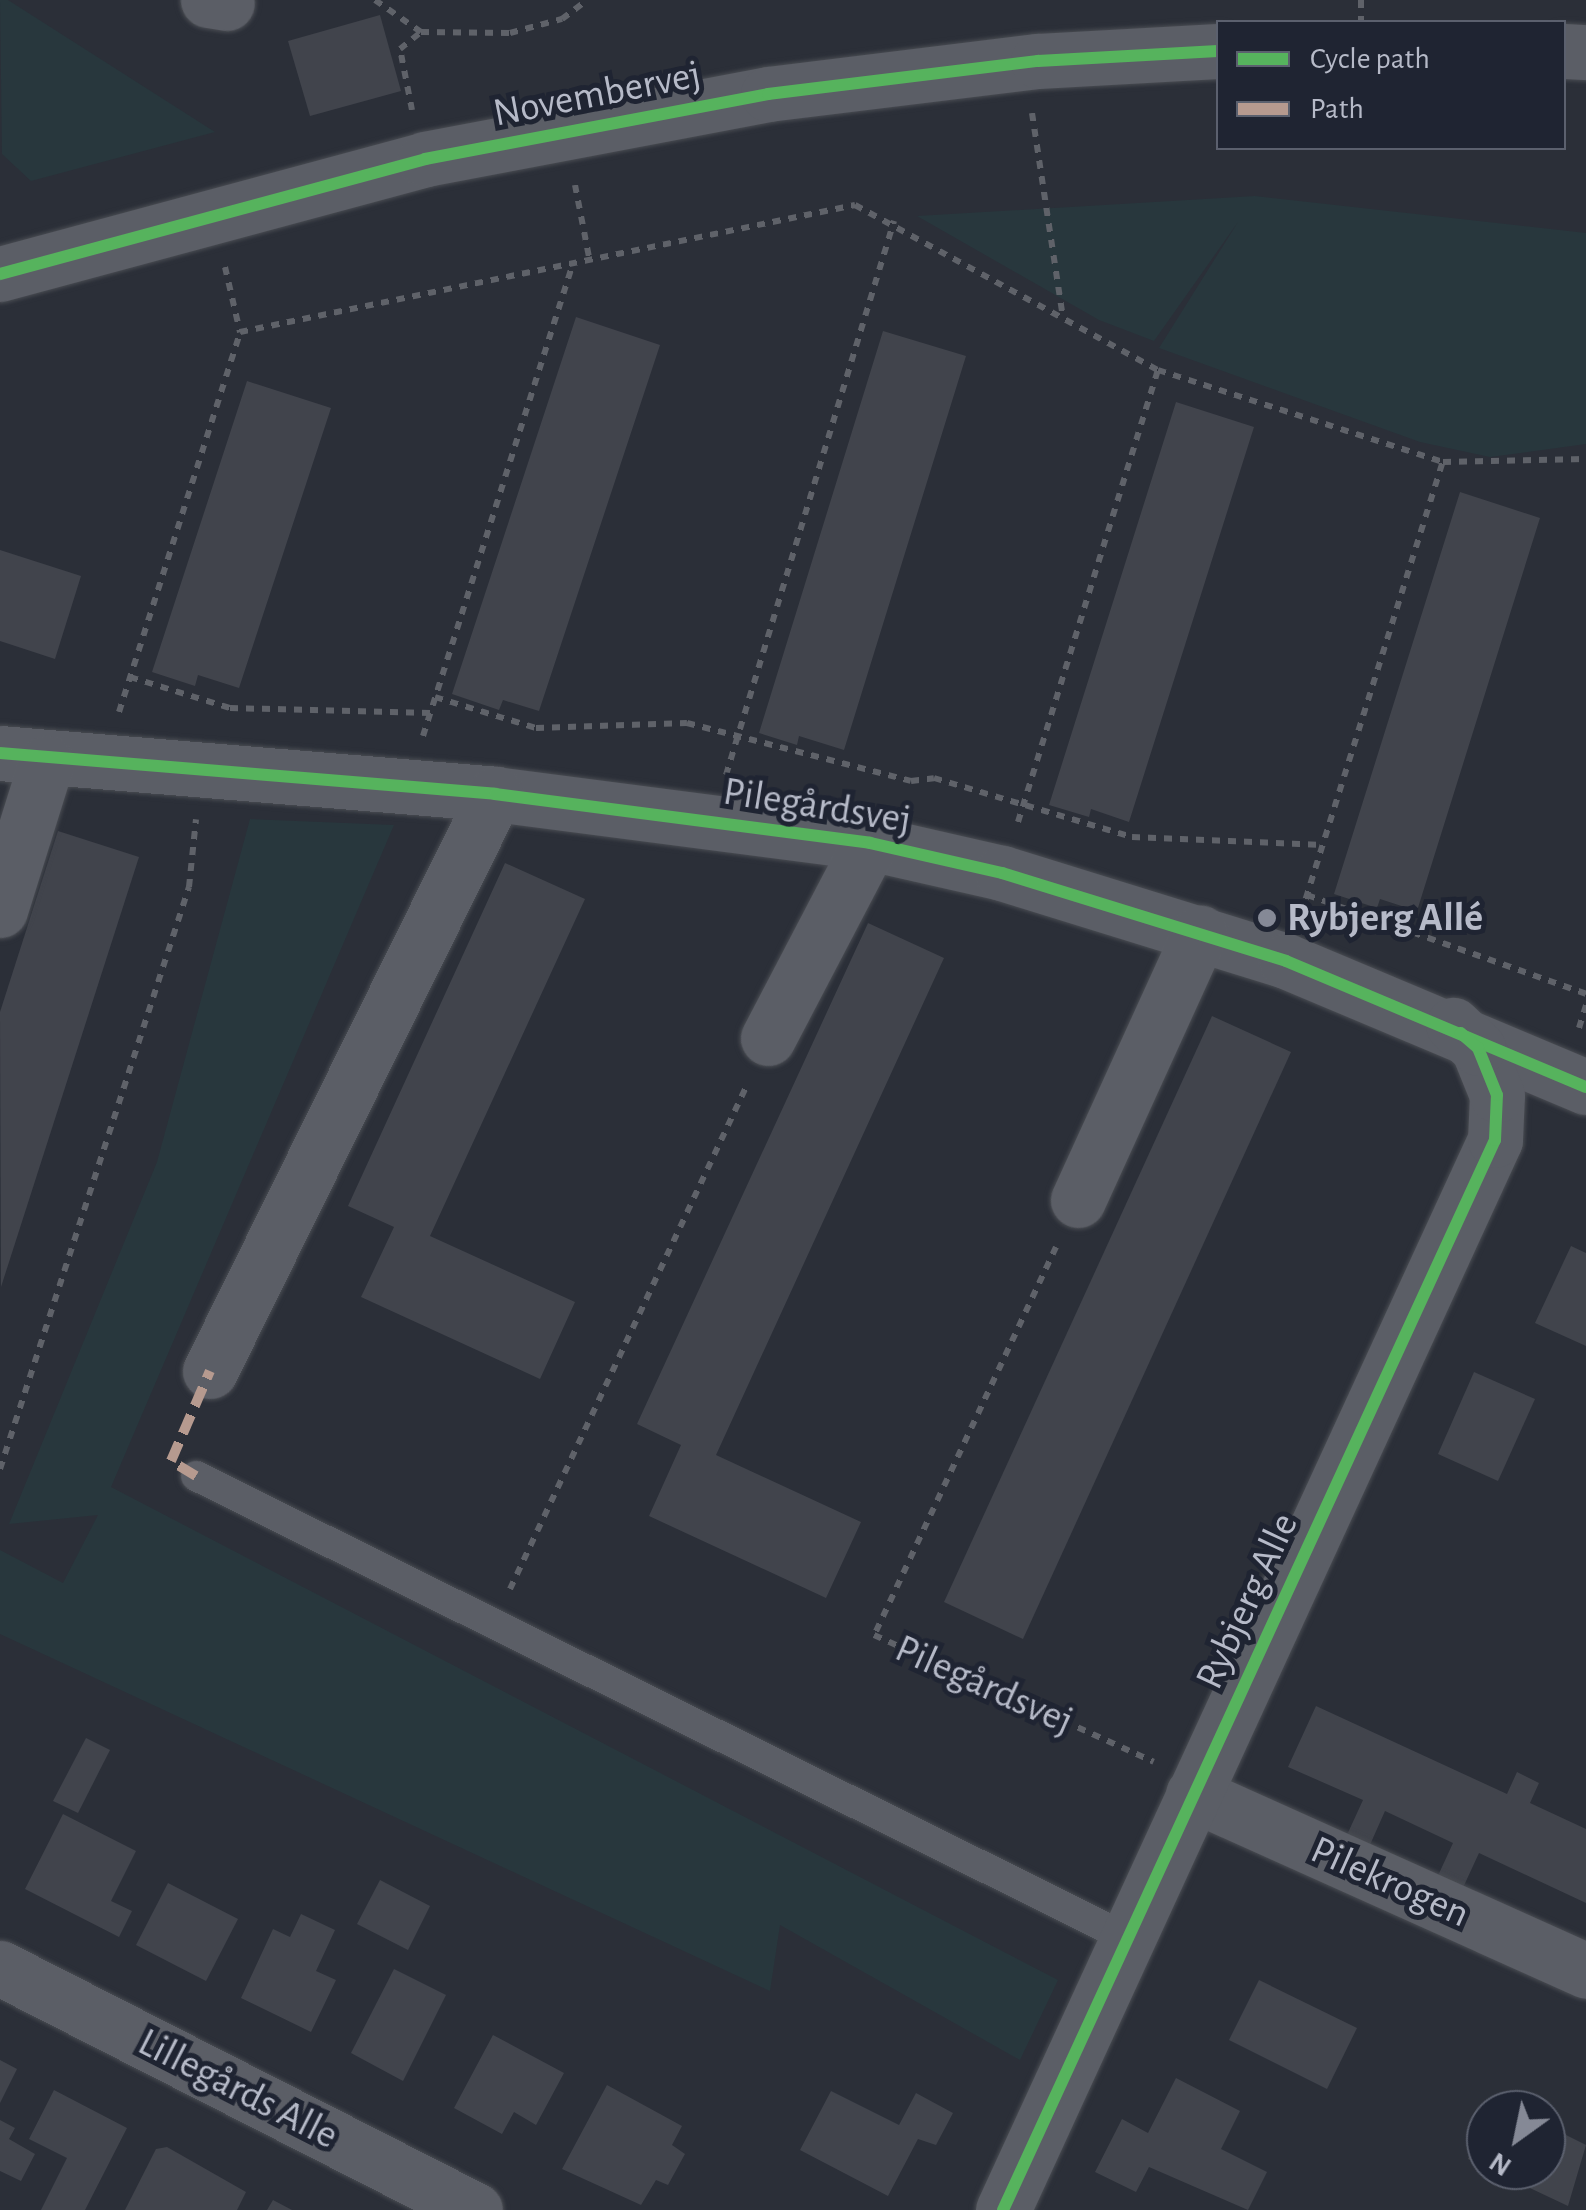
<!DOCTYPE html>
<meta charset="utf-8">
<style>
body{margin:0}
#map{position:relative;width:1586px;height:2210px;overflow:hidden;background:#2b2f38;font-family:"Alegreya Sans",sans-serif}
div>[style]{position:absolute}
.green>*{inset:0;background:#28373d}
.building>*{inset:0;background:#41444c}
.path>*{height:6px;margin-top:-3px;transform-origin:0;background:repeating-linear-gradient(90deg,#5f6269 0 8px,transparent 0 16px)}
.roads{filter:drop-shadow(0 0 2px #494c52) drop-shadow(0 0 2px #494c52)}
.service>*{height:30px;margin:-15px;padding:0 15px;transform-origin:15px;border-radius:15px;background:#5b5e66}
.minor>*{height:55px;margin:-27.5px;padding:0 27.5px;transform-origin:27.5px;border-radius:27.5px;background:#5b5e66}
.tertiary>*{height:55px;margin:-27.5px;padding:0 27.5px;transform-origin:27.5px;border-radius:27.5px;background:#5b5e66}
.quiet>*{height:10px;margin-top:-5px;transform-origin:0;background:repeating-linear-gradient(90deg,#b69a8f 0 20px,transparent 0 30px)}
.cycleway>*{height:12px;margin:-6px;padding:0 6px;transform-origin:6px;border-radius:6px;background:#56b35d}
.dots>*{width:28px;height:28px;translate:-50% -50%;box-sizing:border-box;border:5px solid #1f2432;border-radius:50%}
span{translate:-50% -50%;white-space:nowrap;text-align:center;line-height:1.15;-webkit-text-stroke:10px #1f2432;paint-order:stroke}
.street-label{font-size:40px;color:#b6bac8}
.poi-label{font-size:40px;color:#b6bac8;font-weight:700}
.left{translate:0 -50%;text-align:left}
.legend{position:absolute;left:1216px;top:20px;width:350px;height:130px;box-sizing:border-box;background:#1f2432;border:2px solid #5b606e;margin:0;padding:12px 18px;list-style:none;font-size:30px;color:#b6bac8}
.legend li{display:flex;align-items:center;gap:20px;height:50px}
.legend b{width:50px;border:2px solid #5b606e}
.north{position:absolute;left:1466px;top:2090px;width:100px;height:100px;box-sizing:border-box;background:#1f2432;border:2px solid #5b606e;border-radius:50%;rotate:213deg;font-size:28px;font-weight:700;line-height:40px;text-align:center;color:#b6bac8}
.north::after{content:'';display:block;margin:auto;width:35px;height:45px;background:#858996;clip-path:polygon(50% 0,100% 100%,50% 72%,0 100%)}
</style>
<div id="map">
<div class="green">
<i style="clip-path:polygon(0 0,8px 0,215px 132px,31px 181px,2px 154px)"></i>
<i style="clip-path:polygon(1255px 196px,1586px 233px,1586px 444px,1490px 457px,1420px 442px,1159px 348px,1238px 222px,1154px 341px,1099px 320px,917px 216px)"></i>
<i style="clip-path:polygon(250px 819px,394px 825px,111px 1487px,1058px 1980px,1020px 2060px,780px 1925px,770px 1991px,0 1634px,0 1550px,63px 1583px,98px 1515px,9px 1524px,157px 1162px)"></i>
</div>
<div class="building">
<i style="clip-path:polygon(380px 15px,401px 91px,310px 116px,288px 41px)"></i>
<i style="clip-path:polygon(576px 317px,660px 345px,539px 711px,503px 700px,499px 710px,452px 694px)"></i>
<i style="clip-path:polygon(883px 331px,966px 356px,844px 750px,799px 736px,797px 745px,759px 733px)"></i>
<i style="clip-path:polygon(247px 381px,331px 408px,239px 688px,198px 675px,195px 686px,152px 672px)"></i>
<i style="clip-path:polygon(1176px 402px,1254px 427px,1129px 822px,1091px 809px,1089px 817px,1049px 805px)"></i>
<i style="clip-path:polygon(1460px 492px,1540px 518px,1417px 911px,1380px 899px,1377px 908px,1334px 894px)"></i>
<i style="clip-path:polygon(0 550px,81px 576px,55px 659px,0 641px)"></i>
<i style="clip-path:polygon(58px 831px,139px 857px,1px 1287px,0 1012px)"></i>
<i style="clip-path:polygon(505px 863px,585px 899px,430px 1236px,575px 1302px,540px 1379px,361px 1297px,394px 1227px,348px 1206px)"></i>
<i style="clip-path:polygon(868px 923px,944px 958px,716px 1455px,861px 1522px,826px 1598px,649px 1516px,681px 1445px,637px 1424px)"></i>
<i style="clip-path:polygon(1212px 1016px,1291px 1052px,1023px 1639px,944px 1602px)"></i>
<i style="clip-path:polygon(1571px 1246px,1586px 1253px,1586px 1346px,1535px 1323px)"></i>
<i style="clip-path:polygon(1474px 1372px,1535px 1399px,1498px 1481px,1438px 1454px)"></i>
<i style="clip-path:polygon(1316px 1706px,1507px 1794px,1517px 1772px,1539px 1783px,1530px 1803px,1586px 1829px,1586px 1903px,1479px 1853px,1461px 1892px,1436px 1880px,1453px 1843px,1385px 1811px,1369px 1847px,1346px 1837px,1363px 1800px,1288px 1767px)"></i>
<i style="clip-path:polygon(86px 1738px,110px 1750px,78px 1813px,53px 1801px)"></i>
<i style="clip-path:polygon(63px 1814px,136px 1851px,111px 1901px,132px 1911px,119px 1937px,25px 1889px)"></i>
<i style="clip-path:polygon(380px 1880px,430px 1906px,408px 1950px,357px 1924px)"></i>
<i style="clip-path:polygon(168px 1883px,238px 1919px,206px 1981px,136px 1945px)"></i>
<i style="clip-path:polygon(301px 1914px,335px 1930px,316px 1971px,336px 1980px,311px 2032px,241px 1998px,273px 1929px,290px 1937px)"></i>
<i style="clip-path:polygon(394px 1969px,446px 1995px,403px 2081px,351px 2053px)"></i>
<i style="clip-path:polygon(1259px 1980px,1357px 2028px,1327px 2089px,1229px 2040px)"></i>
<i style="clip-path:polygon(493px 2035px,564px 2073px,536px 2125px,514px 2112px,502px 2134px,454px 2108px)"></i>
<i style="clip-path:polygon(0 2060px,17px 2069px,0 2103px)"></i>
<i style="clip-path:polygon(1176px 2078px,1240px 2111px,1221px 2149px,1267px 2172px,1248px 2210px,1149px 2167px,1136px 2192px,1095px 2172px,1122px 2119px,1148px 2133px)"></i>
<i style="clip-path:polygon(607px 2085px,682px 2126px,672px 2145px,685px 2154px,668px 2185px,656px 2180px,641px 2205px,562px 2169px)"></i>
<i style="clip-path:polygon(54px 2090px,127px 2128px,85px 2210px,41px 2210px,67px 2158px,29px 2139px)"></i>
<i style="clip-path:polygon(831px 2091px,899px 2125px,916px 2093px,953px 2113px,936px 2145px,918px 2139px,888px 2196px,800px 2150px)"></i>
<i style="clip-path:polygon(0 2120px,15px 2128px,9px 2139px,35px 2154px,21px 2181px,0 2171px)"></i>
<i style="clip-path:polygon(1486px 2122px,1486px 2167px,1468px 2159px)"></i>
<i style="clip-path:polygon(1546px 2125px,1586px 2145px,1568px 2206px,1492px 2170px,1546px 2170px)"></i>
<i style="clip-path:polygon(167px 2147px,246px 2192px,237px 2210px,125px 2210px,156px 2149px)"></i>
<i style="clip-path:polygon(273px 2200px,292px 2210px,267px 2210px)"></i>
</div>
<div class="path">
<i style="left:375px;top:0;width:56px;rotate:34.8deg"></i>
<i style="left:1361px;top:0;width:22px;rotate:90deg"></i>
<i style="left:412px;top:110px;width:62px;rotate:-101.1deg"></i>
<i style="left:400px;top:49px;width:27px;rotate:-39deg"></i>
<i style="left:421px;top:32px;width:89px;rotate:0.6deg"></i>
<i style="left:510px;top:33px;width:54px;rotate:-15.1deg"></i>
<i style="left:562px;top:19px;width:31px;rotate:-37deg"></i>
<i style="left:1032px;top:113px;width:207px;rotate:81.4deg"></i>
<i style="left:575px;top:185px;width:78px;rotate:79deg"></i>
<i style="left:225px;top:267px;width:67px;rotate:77deg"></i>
<i style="left:240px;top:332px;width:628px;rotate:-11.67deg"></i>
<i style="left:855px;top:205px;width:345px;rotate:28.6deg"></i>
<i style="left:1158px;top:370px;width:299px;rotate:17.9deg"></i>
<i style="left:1443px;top:462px;width:143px;rotate:-1.2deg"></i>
<i style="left:130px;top:677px;width:105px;rotate:17.2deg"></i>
<i style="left:230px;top:708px;width:200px;rotate:1.4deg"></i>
<i style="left:435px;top:697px;width:106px;rotate:17.1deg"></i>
<i style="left:536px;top:728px;width:151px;rotate:-1.9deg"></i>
<i style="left:687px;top:723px;width:231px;rotate:14.5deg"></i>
<i style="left:911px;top:781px;width:23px;rotate:-7deg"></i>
<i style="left:934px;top:778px;width:207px;rotate:16.6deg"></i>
<i style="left:1132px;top:837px;width:191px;rotate:2.4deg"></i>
<i style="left:119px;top:712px;width:399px;rotate:-72.3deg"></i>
<i style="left:423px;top:736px;width:493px;rotate:-72.4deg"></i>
<i style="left:726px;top:775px;width:579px;rotate:-73.13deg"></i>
<i style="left:1018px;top:822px;width:473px;rotate:-72.8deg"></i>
<i style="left:1307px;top:895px;width:296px;rotate:19.5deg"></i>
<i style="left:1301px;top:914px;width:474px;rotate:-72.6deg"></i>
<i style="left:1579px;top:1028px;width:24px;rotate:-73deg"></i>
<i style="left:1056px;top:1247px;width:429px;rotate:115.1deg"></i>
<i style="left:874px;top:1635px;width:307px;rotate:24.4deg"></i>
<i style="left:0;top:1469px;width:612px;rotate:-72.01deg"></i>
<i style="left:189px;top:887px;width:68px;rotate:-84.1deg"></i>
<i style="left:510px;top:1589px;width:557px;rotate:-64.82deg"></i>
</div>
<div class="roads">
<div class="service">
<i style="left:196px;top:1476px;width:1039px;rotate:26.39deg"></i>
</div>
<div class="minor">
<i style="left:208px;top:0;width:19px;rotate:9deg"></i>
<i style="left:0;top:753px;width:497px;rotate:4.7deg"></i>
<i style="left:495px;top:794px;width:378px;rotate:7.4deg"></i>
<i style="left:870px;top:843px;width:135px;rotate:12.8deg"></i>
<i style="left:1002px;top:873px;width:297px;rotate:17.2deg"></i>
<i style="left:1286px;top:961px;width:325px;rotate:22.8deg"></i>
<i style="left:0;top:910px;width:154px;rotate:-72.6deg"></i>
<i style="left:768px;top:1038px;width:220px;rotate:-62.4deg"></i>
<i style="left:1078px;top:1200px;width:294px;rotate:-65.5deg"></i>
<i style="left:210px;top:1371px;width:644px;rotate:-63.71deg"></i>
<i style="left:1193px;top:1794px;width:431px;rotate:24.2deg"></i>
<i style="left:0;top:1968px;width:533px;rotate:27deg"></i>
<i style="left:1003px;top:2210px;width:1178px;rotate:-65.31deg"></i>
<i style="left:1495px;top:1140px;width:45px;rotate:-87.5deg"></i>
<i style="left:1497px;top:1095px;width:51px;rotate:-112deg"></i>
<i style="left:1478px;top:1048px;width:34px;rotate:-137deg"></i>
</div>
<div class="tertiary">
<i style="left:1564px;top:51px;width:22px;rotate:3deg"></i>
<i style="left:0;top:274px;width:440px;rotate:-15.1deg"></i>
<i style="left:425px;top:159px;width:349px;rotate:-10.7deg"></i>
<i style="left:768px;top:94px;width:272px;rotate:-7deg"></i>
<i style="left:1038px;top:61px;width:180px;rotate:-3.2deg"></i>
</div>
</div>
<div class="quiet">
<i style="left:196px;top:1476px;width:29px;rotate:-149deg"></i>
<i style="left:171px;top:1461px;width:98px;rotate:-66.6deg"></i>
</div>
<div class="cycleway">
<i style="left:0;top:274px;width:440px;rotate:-15.1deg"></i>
<i style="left:425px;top:159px;width:349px;rotate:-10.7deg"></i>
<i style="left:768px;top:94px;width:272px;rotate:-7deg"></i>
<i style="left:1038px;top:61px;width:180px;rotate:-3.2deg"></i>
<i style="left:0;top:753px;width:497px;rotate:4.7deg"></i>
<i style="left:495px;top:794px;width:378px;rotate:7.4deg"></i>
<i style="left:870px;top:843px;width:135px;rotate:12.8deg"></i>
<i style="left:1002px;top:873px;width:297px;rotate:17.2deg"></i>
<i style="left:1286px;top:961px;width:325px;rotate:22.8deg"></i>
<i style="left:1003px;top:2210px;width:1178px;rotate:-65.31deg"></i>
<i style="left:1495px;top:1140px;width:45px;rotate:-87.5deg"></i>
<i style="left:1497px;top:1095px;width:51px;rotate:-112deg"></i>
<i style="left:1478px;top:1048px;width:23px;rotate:-139deg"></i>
</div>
<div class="dots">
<i style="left:1267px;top:918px;background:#858996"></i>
</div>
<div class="street-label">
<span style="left:597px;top:94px;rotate:-11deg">Novembervej</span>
<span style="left:817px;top:806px;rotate:9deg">Pilegårdsvej</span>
<span style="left:1247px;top:1601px;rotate:-65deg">Rybjerg Alle</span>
<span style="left:984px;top:1685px;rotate:24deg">Pilegårdsvej</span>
<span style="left:1390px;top:1882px;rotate:24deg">Pilekrogen</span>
<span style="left:238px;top:2089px;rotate:27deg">Lillegårds Alle</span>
</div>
<div class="poi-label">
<span class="left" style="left:1287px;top:918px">Rybjerg Allé</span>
</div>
<ul class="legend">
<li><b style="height:12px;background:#56b35d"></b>Cycle path</li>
<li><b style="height:12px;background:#b69a8f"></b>Path</li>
</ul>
<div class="north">N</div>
</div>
